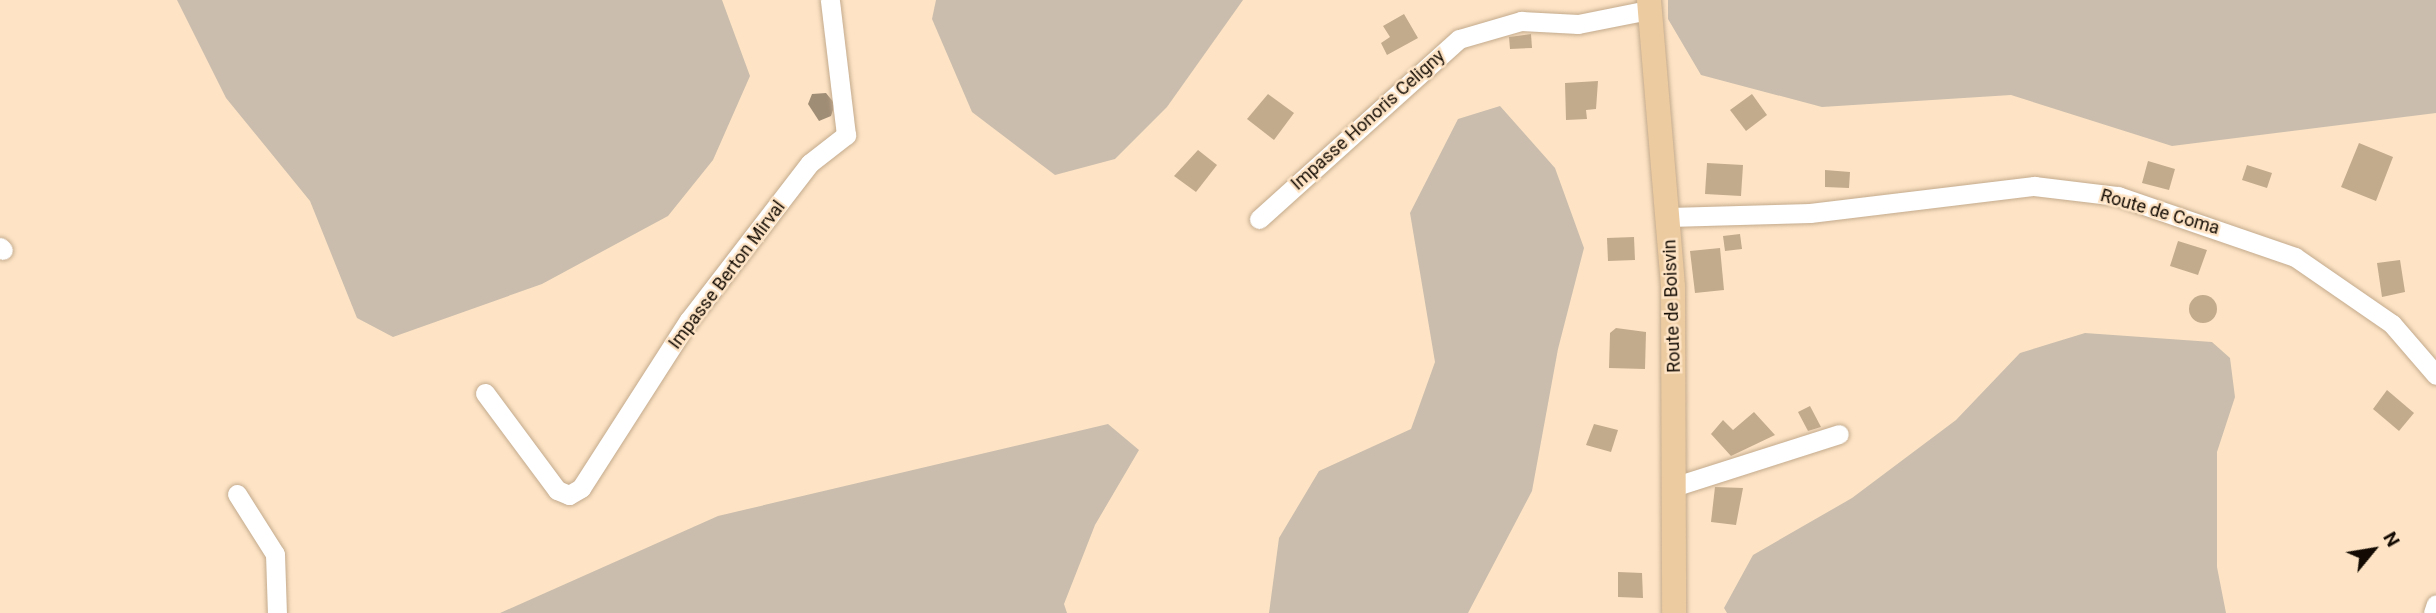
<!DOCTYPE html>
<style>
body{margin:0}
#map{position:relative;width:2436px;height:613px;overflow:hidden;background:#fee4c5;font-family:Roboto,sans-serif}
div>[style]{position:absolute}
.green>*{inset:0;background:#cabdad}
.water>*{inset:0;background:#a08d76}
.building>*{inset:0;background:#c2aa8c}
.round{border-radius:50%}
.roads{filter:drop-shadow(0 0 2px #c3aa8d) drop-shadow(0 0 2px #c3aa8d)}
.minor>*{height:19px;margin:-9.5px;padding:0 9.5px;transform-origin:9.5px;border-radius:9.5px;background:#fff}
.major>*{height:24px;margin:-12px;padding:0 12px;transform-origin:12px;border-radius:12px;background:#eccba0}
span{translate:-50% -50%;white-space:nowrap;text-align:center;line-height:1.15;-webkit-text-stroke:5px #fee4c5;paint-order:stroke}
.street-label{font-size:18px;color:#130b03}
.north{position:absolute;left:2338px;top:515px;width:70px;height:70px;-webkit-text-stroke:5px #fee4c5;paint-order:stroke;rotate:60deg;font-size:19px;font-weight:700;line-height:28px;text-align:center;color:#130b03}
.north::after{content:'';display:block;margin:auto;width:24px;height:32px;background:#130b03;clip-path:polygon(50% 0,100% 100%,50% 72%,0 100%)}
</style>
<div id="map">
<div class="green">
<i style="clip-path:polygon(177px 0,722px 0,750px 76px,713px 160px,668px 216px,542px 284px,393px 337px,357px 318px,310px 201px,226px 98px)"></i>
<i style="clip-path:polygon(936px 0,1243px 0,1167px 107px,1115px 159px,1055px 175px,972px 112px,932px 19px)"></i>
<i style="clip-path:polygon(1668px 0,2436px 0,2436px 113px,2172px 146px,2011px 95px,1822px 107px,1701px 75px,1668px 19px)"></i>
<i style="clip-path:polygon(1500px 106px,1555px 168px,1584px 248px,1558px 349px,1532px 491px,1468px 613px,1269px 613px,1279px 538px,1319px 471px,1411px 429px,1435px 362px,1410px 213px,1458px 119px)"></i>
<i style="clip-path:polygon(2085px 333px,2212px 342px,2230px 358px,2235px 397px,2217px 452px,2217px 567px,2226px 613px,1727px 613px,1724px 608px,1753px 555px,1852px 498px,1956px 420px,2020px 353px)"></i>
<i style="clip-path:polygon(1108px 424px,1139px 450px,1095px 525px,1064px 604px,1067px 613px,500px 613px,718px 516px)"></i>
</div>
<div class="water">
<i style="clip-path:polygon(826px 93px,835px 104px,831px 116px,819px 121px,808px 104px,812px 94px)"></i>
</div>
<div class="building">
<i style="clip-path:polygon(1404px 14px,1418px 38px,1387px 55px,1381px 43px,1390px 37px,1383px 26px)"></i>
<i style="clip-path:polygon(1531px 34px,1532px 48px,1510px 49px,1509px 37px)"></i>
<i style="clip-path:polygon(1598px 81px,1596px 109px,1586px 110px,1587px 119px,1566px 120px,1565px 83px)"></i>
<i style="clip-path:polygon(1268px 94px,1294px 113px,1274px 140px,1247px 119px)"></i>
<i style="clip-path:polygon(1752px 94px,1767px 115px,1746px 131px,1730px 110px)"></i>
<i style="clip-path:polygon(2359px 143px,2393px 157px,2376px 201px,2341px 187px)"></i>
<i style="clip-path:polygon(1198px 150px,1217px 165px,1196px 192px,1174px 176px)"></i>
<i style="clip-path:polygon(2148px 161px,2175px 169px,2169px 190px,2142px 183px)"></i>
<i style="clip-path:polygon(1707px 163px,1743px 165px,1741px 196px,1705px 194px)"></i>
<i style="clip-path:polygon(2247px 165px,2272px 173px,2267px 188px,2242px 180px)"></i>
<i style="clip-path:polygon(1825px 170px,1850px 172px,1849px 188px,1825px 187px)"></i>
<i style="clip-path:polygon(1740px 234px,1742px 249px,1725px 251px,1723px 236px)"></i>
<i style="clip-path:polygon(1634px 237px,1635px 260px,1608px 261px,1607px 238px)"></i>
<i style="clip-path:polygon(2178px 241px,2207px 250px,2198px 275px,2170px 266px)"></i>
<i style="clip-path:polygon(1720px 248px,1724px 290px,1695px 293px,1690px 251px)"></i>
<i style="clip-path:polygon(2400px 260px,2405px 292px,2382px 297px,2377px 263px)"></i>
<i class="round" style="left:2189px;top:295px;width:28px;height:28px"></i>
<i style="clip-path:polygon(1616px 328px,1646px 332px,1645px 369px,1609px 368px,1610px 333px)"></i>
<i style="clip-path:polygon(2387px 390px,2414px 413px,2399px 431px,2373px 409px)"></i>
<i style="clip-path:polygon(1810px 406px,1821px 427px,1808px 431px,1798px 412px)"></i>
<i style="clip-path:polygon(1754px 412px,1775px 435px,1731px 456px,1711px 434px,1723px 420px,1733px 430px)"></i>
<i style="clip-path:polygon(1594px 424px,1618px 430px,1611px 452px,1586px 445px)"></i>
<i style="clip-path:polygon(1715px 487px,1743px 488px,1736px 525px,1711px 522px)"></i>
<i style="clip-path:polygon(1618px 572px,1642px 573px,1643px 598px,1618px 597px)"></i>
</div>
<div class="roads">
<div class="minor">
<i style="left:1669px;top:217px;width:141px;rotate:-1.6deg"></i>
<i style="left:1810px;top:213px;width:226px;rotate:-6.9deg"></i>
<i style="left:2034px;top:186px;width:85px;rotate:6.8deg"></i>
<i style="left:2118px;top:196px;width:187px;rotate:19deg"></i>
<i style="left:2295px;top:257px;width:118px;rotate:34.6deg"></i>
<i style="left:2392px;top:324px;width:67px;rotate:49.2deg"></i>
<i style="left:1259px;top:219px;width:269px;rotate:-42deg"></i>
<i style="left:1459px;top:39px;width:65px;rotate:-16.2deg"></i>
<i style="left:1521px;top:21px;width:57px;rotate:3deg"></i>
<i style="left:1578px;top:24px;width:71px;rotate:-11.3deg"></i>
<i style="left:0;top:247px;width:4px;rotate:45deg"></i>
<i style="left:485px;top:393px;width:121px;rotate:53.4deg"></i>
<i style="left:557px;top:490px;width:13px;rotate:23deg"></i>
<i style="left:569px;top:495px;width:14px;rotate:-30deg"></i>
<i style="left:581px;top:488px;width:200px;rotate:-57.3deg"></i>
<i style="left:689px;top:320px;width:198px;rotate:-52.4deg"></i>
<i style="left:810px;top:163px;width:46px;rotate:-37.9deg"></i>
<i style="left:846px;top:135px;width:136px;rotate:-96.8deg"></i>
<i style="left:1673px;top:487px;width:174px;rotate:-17.7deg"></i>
<i style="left:237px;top:494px;width:71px;rotate:57.7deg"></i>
<i style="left:275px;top:554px;width:59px;rotate:88.1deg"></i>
<i style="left:2433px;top:613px;width:9px;rotate:-72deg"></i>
</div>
<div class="major">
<i style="left:1649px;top:0;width:288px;rotate:85.2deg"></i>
<i style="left:1673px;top:287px;width:326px;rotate:89.8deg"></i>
</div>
</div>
<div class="street-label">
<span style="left:1368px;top:120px;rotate:-42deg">Impasse Honoris Celigny</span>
<span style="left:2160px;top:212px;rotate:16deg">Route de Coma</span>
<span style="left:727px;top:275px;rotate:-53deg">Impasse Berton Mirval</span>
<span style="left:1672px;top:306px;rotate:-92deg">Route de Boisvin</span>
</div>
<div class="north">N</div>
</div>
